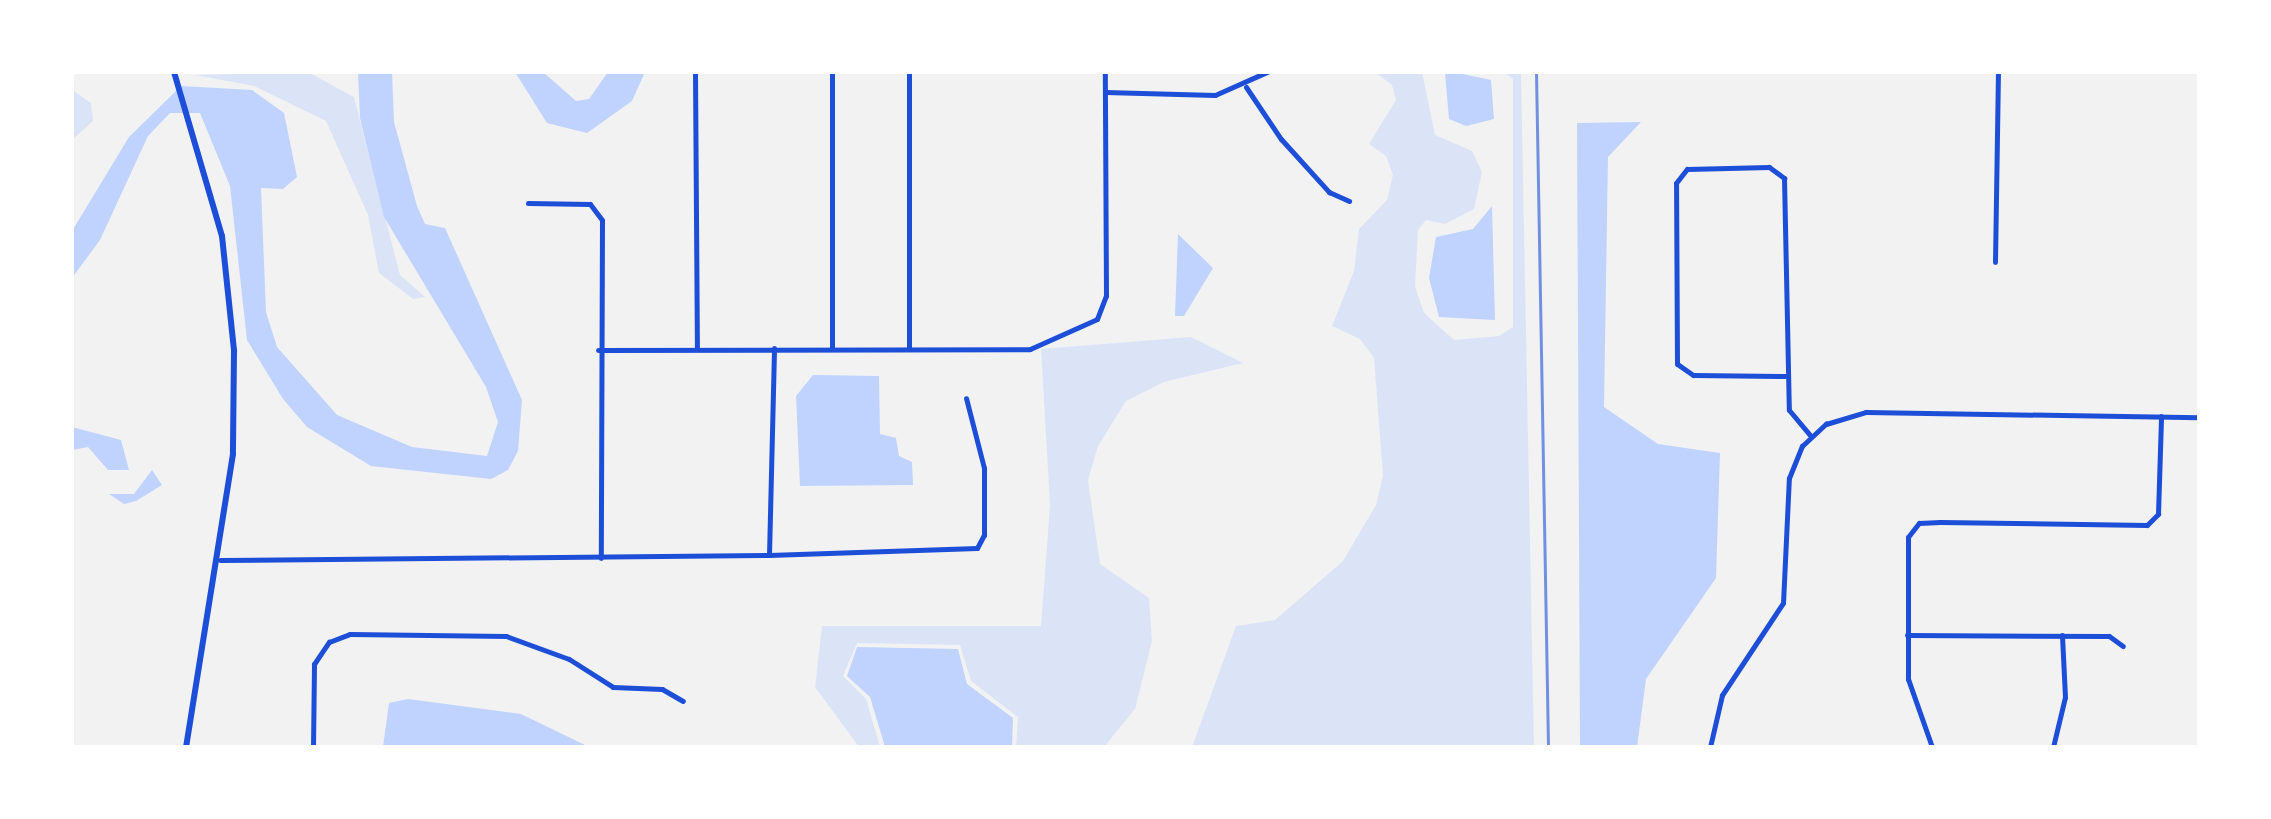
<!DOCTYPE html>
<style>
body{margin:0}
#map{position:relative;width:2271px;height:819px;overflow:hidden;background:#f2f2f2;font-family:Roboto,sans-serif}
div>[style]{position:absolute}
.green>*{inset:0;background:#dbe4f7}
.water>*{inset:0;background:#bfd3fe}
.minor>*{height:5px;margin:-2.5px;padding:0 2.5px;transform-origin:2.5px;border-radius:2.5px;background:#1d4ed8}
.tertiary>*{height:6px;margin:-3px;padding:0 3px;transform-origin:3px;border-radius:3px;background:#1d4ed8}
.rail>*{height:3px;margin:-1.5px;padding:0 1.5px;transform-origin:1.5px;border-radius:1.5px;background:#7290e2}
span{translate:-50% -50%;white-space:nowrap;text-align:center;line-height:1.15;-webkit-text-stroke:6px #fff;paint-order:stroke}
.frame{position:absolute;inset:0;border:74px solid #fff;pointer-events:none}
</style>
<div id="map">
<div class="green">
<i style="clip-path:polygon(308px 72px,354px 97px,400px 275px,425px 297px,413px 299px,379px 273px,368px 215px,326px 121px,254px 86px,195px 75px)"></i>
<i style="clip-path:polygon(1375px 72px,1422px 72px,1435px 135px,1472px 151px,1482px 172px,1474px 209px,1445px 224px,1426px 220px,1418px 230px,1415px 286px,1424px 313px,1454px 340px,1499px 336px,1513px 327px,1513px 79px,1503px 72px,1521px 72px,1534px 747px,1192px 747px,1236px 626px,1275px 620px,1343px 561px,1376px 505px,1383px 476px,1374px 358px,1360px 339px,1332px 326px,1354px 271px,1359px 229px,1387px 200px,1393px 175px,1386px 156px,1369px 144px,1396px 100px,1392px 85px)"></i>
<i style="clip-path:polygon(72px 90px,91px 103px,93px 121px,72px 140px)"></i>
<i style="clip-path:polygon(1191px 337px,1243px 363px,1164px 382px,1126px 401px,1098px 446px,1088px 480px,1100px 564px,1149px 598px,1152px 641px,1135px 709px,1104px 747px,1016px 747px,1018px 717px,971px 681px,960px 645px,857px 643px,843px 676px,866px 699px,880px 747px,859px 747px,815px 687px,822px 626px,1041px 626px,1050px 505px,1041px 349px)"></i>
</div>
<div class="water">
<i style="clip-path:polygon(358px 72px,392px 72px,394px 122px,417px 206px,425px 224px,445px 228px,522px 400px,518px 451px,508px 470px,491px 479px,371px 466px,307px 427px,283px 399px,247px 340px,230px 186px,200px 113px,170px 113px,148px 136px,100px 240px,72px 278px,72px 231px,129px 137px,181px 86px,252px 90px,284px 113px,297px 177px,283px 189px,261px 188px,266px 312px,277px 347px,337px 415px,412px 447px,487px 456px,498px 422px,486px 387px,384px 217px,360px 118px)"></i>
<i style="clip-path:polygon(515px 72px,543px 72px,576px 101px,589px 99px,608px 72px,645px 72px,632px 101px,587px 133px,547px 123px)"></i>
<i style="clip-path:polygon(1453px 72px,1491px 80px,1494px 119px,1466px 126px,1449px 119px,1445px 73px)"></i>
<i style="clip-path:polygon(1641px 122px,1608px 157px,1604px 407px,1658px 444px,1720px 453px,1716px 578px,1646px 679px,1637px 747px,1580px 747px,1577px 123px)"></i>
<i style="clip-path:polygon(1492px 206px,1495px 320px,1439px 317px,1429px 278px,1436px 237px,1473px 229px)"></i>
<i style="clip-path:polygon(1178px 234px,1213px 268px,1184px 316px,1175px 316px)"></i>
<i style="clip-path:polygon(813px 375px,879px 376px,880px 434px,896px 438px,899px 456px,912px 462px,913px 485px,800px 486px,796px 396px)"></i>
<i style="clip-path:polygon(72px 427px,121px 440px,129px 470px,108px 470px,88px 447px,72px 450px)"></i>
<i style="clip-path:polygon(152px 470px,162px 485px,136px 501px,124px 504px,109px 494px,134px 494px)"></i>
<i style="clip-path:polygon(857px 647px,958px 649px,967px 684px,1013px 718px,1012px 747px,885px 747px,870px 697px,847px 676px)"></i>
<i style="clip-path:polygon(408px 699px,521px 714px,589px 747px,383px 747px,389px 703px)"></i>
</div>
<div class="minor">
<i style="left:695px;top:72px;width:277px;rotate:89.6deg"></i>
<i style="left:1246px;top:87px;width:63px;rotate:56.1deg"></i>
<i style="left:1281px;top:139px;width:72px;rotate:47.8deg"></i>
<i style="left:1329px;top:192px;width:22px;rotate:24deg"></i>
<i style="left:1105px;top:92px;width:110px;rotate:1.6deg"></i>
<i style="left:1215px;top:95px;width:57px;rotate:-23.9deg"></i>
<i style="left:528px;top:203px;width:62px;rotate:0.9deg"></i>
<i style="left:590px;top:204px;width:20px;rotate:53deg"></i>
<i style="left:602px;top:220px;width:338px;rotate:90.2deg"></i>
<i style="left:1995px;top:262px;width:190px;rotate:-89.1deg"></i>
<i style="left:832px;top:348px;width:276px;rotate:-90deg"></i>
<i style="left:909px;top:348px;width:276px;rotate:-90deg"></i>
<i style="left:598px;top:350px;width:432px;rotate:-0.1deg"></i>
<i style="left:1030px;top:349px;width:73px;rotate:-24.1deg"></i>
<i style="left:1097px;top:319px;width:25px;rotate:-69deg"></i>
<i style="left:1106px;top:296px;width:224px;rotate:-90.3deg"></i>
<i style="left:1785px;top:376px;width:92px;rotate:-179.4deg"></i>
<i style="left:1693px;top:375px;width:19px;rotate:-145deg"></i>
<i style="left:1677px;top:364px;width:181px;rotate:-90.3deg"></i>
<i style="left:1676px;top:183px;width:18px;rotate:-52deg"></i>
<i style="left:1687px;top:169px;width:82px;rotate:-1.4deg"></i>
<i style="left:1769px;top:167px;width:19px;rotate:36deg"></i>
<i style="left:1784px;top:178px;width:232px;rotate:88.8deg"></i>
<i style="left:1789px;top:410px;width:34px;rotate:50deg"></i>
<i style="left:769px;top:555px;width:208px;rotate:-1.9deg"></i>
<i style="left:977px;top:548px;width:15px;rotate:-62deg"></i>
<i style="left:984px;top:535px;width:67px;rotate:-90deg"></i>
<i style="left:984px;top:468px;width:72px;rotate:-104.4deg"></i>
<i style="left:220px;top:560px;width:549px;rotate:-0.52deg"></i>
<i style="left:769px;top:555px;width:207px;rotate:-88.6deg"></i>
<i style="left:1907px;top:635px;width:202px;rotate:0.3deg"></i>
<i style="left:2109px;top:636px;width:17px;rotate:36deg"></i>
<i style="left:313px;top:747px;width:83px;rotate:-89.3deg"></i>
<i style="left:314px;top:664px;width:27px;rotate:-56deg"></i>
<i style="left:329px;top:642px;width:22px;rotate:-21deg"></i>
<i style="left:350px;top:634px;width:156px;rotate:0.7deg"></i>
<i style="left:506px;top:636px;width:67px;rotate:20.1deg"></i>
<i style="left:569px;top:659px;width:52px;rotate:32.5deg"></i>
<i style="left:613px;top:687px;width:49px;rotate:2.3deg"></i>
<i style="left:662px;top:689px;width:24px;rotate:30deg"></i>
<i style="left:1710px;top:747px;width:53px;rotate:-77deg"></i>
<i style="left:1722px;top:695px;width:110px;rotate:-56.5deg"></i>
<i style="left:1783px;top:603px;width:125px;rotate:-87.3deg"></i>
<i style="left:1789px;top:478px;width:35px;rotate:-68deg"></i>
<i style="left:1802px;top:446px;width:33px;rotate:-43deg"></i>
<i style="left:1826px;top:424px;width:42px;rotate:-16.7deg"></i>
<i style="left:1866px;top:412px;width:333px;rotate:0.9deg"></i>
<i style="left:1932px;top:747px;width:72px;rotate:-109.4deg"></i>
<i style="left:1908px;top:679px;width:142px;rotate:-90deg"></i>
<i style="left:1908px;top:537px;width:18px;rotate:-52deg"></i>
<i style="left:1919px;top:523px;width:21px;rotate:-3deg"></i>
<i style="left:1940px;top:522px;width:207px;rotate:0.8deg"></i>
<i style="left:2147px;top:525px;width:16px;rotate:-45deg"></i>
<i style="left:2158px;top:514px;width:98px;rotate:-88.2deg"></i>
<i style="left:2053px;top:747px;width:51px;rotate:-76.5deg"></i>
<i style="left:2065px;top:697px;width:62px;rotate:-92.8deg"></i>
</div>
<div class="tertiary">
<i style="left:174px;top:72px;width:171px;rotate:73.7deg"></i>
<i style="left:222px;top:236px;width:116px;rotate:84deg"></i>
<i style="left:234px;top:351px;width:103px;rotate:90.6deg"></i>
<i style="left:233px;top:454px;width:297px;rotate:99.1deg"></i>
</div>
<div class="rail">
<i style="left:1536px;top:72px;width:675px;rotate:88.98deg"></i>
</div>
<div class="frame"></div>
</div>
